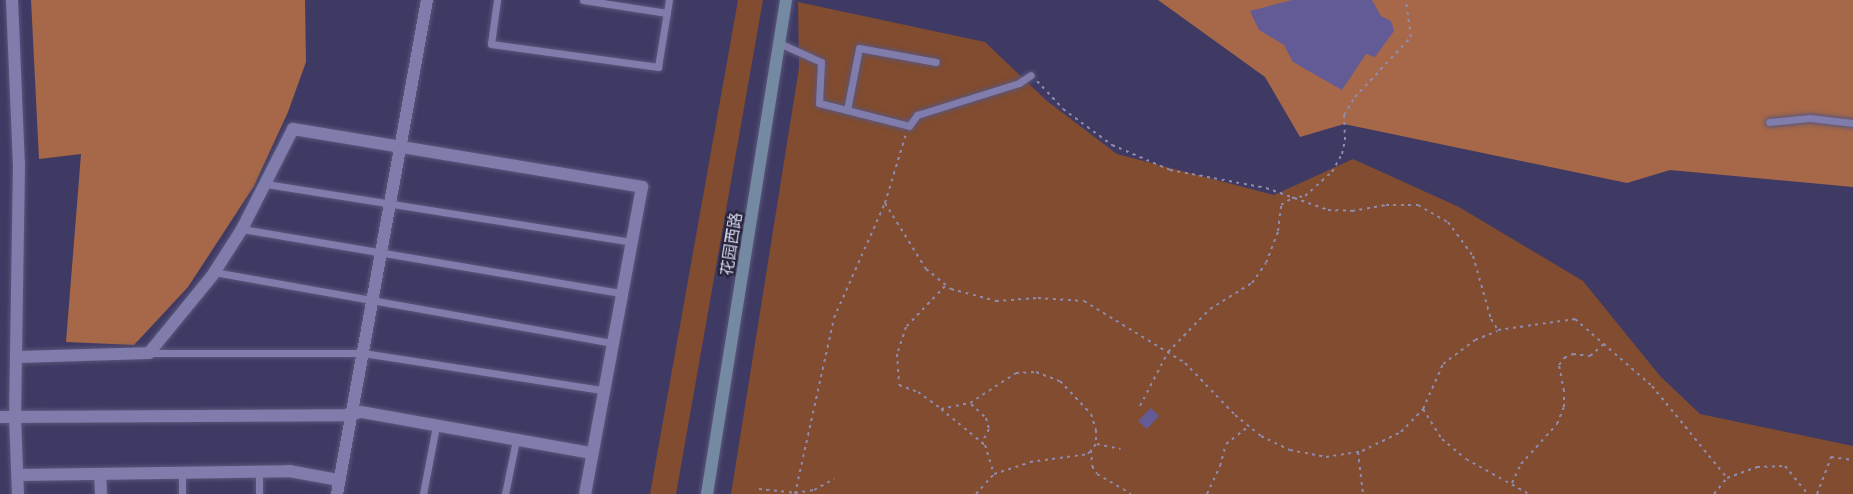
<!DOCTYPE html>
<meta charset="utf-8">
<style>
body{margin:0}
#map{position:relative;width:1853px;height:494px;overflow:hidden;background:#3f3a64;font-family:Barlow,"Noto Sans SC",sans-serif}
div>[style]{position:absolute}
.green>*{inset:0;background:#814c30}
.forest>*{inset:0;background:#a66848}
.water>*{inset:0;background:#635b96}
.path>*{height:2px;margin-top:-1px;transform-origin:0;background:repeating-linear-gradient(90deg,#8e8bad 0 3px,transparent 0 7.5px)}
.roads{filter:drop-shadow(0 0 2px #5a567a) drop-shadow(0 0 2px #5a567a)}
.lane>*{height:7px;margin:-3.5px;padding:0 3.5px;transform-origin:3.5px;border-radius:3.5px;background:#807cac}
.street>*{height:12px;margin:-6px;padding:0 6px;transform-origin:6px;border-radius:6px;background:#807cac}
.secondary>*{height:12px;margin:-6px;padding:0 6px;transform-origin:6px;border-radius:6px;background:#748aa3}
span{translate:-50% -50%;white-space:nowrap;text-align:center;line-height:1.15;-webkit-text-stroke:4.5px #262438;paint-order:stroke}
.street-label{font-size:16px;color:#d5d4ee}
</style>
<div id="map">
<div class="green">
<i style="clip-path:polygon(738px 0,763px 0,676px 494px,650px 494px)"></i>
<i style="clip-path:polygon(798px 2px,985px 42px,1047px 101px,1117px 154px,1274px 195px,1353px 159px,1459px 207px,1583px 281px,1660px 376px,1700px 414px,1853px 446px,1853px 494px,731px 494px,799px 68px)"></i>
</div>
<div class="forest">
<i style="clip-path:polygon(31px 0,305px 0,306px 62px,288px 112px,254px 186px,188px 287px,134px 345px,66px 342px,81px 154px,39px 159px)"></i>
<i style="clip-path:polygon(1158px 0,1853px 0,1853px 187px,1670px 170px,1627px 183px,1344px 124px,1300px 137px,1265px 77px)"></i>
</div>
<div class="water">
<i style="clip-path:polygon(1292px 0,1372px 0,1381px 16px,1391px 21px,1394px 31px,1375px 57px,1366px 54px,1342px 90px,1293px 62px,1284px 45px,1259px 30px,1250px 11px)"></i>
<i style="clip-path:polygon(1151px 408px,1159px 416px,1147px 429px,1138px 421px)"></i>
</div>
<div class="path">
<i style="left:1037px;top:81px;width:38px;rotate:47deg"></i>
<i style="left:1063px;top:109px;width:61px;rotate:36.3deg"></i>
<i style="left:1112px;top:145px;width:63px;rotate:23.3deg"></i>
<i style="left:1170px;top:170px;width:98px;rotate:10.6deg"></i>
<i style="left:1266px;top:188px;width:66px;rotate:19.5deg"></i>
<i style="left:1328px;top:210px;width:24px;rotate:2deg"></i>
<i style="left:1352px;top:211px;width:35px;rotate:-10deg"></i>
<i style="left:1386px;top:205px;width:32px"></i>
<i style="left:1418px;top:205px;width:34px;rotate:30deg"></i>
<i style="left:1448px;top:222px;width:42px;rotate:53.7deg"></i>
<i style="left:1473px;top:256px;width:66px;rotate:74.1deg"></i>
<i style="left:1491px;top:319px;width:13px;rotate:58deg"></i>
<i style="left:1498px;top:330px;width:78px;rotate:-8.1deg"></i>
<i style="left:1575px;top:319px;width:102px;rotate:41deg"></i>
<i style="left:1652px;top:386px;width:119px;rotate:50.8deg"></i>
<i style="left:1727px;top:478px;width:32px;rotate:-20deg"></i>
<i style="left:1757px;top:467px;width:28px;rotate:-2deg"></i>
<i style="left:1785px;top:466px;width:36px;rotate:51deg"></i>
<i style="left:885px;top:203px;width:78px;rotate:58.2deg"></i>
<i style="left:926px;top:269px;width:32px;rotate:39deg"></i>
<i style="left:951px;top:289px;width:47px;rotate:14.9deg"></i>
<i style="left:996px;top:301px;width:42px;rotate:-4.1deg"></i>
<i style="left:1038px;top:298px;width:46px;rotate:3.7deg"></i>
<i style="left:1084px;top:301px;width:119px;rotate:31.5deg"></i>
<i style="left:1185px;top:363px;width:72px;rotate:46.1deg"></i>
<i style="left:1235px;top:415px;width:33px;rotate:39deg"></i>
<i style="left:1261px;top:436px;width:32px;rotate:26deg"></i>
<i style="left:1290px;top:450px;width:37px;rotate:11deg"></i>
<i style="left:1326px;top:457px;width:36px;rotate:-9deg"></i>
<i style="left:1362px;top:451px;width:43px;rotate:-26deg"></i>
<i style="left:1401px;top:432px;width:32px;rotate:-46deg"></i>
<i style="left:1423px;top:409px;width:36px;rotate:58deg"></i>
<i style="left:1442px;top:439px;width:31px;rotate:40deg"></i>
<i style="left:1466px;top:459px;width:72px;rotate:29.1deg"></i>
<i style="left:945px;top:286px;width:57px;rotate:133.6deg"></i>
<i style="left:906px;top:327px;width:28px;rotate:108deg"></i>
<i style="left:897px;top:354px;width:31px;rotate:86deg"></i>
<i style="left:899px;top:385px;width:20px;rotate:20deg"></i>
<i style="left:918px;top:392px;width:29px;rotate:36deg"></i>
<i style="left:941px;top:409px;width:30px;rotate:-12deg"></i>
<i style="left:970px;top:403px;width:55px;rotate:-33.1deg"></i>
<i style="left:1016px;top:373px;width:20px;rotate:-3deg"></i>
<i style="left:1036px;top:372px;width:26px;rotate:21deg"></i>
<i style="left:1060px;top:381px;width:45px;rotate:46.8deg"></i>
<i style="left:1091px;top:414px;width:17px;rotate:73deg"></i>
<i style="left:1096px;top:430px;width:14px;rotate:90deg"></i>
<i style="left:1096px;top:444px;width:8px;rotate:130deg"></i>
<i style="left:1091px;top:450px;width:16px;rotate:86deg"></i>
<i style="left:1092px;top:466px;width:9px;rotate:58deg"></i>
<i style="left:1097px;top:474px;width:39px;rotate:30deg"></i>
<i style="left:971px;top:404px;width:21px;rotate:43deg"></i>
<i style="left:986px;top:418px;width:11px;rotate:75deg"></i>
<i style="left:989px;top:429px;width:16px;rotate:117deg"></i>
<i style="left:1140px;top:406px;width:61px;rotate:-62.6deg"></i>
<i style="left:1168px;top:352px;width:60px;rotate:-45.7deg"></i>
<i style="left:1210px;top:309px;width:49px;rotate:-31.8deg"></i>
<i style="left:1252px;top:283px;width:24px;rotate:-55deg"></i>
<i style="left:1266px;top:263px;width:34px;rotate:-69deg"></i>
<i style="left:1278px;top:231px;width:26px;rotate:-83deg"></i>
<i style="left:1281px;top:205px;width:13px;rotate:-32deg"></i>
<i style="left:1292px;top:198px;width:13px;rotate:-9deg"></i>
<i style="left:1305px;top:196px;width:36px;rotate:-42deg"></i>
<i style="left:1332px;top:172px;width:21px;rotate:-61deg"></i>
<i style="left:1342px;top:154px;width:14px;rotate:-78deg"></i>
<i style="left:1345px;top:140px;width:25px;rotate:-92deg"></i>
<i style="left:1344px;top:115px;width:21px;rotate:-59deg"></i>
<i style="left:1355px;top:97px;width:82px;rotate:-47deg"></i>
<i style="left:1411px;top:37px;width:37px;rotate:-98deg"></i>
<i style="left:941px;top:409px;width:57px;rotate:39.3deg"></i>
<i style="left:985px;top:445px;width:30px;rotate:73deg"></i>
<i style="left:1423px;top:409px;width:49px;rotate:-66deg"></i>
<i style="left:1443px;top:364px;width:40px;rotate:-37deg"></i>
<i style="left:1475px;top:340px;width:24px;rotate:-22deg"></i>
<i style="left:1097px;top:444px;width:24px;rotate:12deg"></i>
<i style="left:1358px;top:452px;width:42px;rotate:83.2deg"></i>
<i style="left:1512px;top:483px;width:21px;rotate:-65deg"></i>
<i style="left:1521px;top:464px;width:54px;rotate:-48deg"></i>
<i style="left:1557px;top:424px;width:18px;rotate:-68deg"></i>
<i style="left:1564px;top:407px;width:16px;rotate:-90deg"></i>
<i style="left:1564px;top:391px;width:26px;rotate:-101deg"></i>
<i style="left:1559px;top:365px;width:9px;rotate:-54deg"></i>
<i style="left:1564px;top:358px;width:10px;rotate:-24deg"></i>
<i style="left:1573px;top:354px;width:17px;rotate:7deg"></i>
<i style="left:1590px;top:356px;width:18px;rotate:-41deg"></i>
<i style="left:759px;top:489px;width:36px;rotate:6deg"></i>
<i style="left:795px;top:493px;width:19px;rotate:-9deg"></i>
<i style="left:814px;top:490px;width:23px;rotate:-29deg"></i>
<i style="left:795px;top:494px;width:180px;rotate:-77.5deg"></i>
<i style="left:834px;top:318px;width:126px;rotate:-66.1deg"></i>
<i style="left:885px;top:203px;width:72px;rotate:-73.1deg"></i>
<i style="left:976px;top:494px;width:27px;rotate:-48deg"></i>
<i style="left:994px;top:474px;width:38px;rotate:-18deg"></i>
<i style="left:1030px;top:462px;width:59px;rotate:-7.9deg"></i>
<i style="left:1088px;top:454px;width:5px;rotate:-53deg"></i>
<i style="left:1207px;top:494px;width:31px;rotate:-65deg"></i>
<i style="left:1220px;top:466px;width:23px;rotate:-75deg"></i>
<i style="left:1226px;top:444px;width:29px;rotate:-38deg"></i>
<i style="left:1714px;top:494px;width:21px;rotate:-51deg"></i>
<i style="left:1817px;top:494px;width:40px;rotate:-69deg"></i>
<i style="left:1831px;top:457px;width:22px;rotate:8deg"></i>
</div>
<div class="roads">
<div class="lane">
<i style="left:497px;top:0;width:44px;rotate:97.8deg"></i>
<i style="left:491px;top:44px;width:169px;rotate:7.8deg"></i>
<i style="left:658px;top:67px;width:68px;rotate:-80.7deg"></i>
<i style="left:583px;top:0;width:85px;rotate:8.8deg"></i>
<i style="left:779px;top:43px;width:46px;rotate:24.3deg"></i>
<i style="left:821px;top:62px;width:41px;rotate:92.8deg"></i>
<i style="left:819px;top:103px;width:93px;rotate:14.3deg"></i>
<i style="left:909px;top:126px;width:14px;rotate:-54deg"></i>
<i style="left:917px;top:115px;width:107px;rotate:-17.4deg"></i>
<i style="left:1019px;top:83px;width:14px;rotate:-34deg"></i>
<i style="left:847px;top:110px;width:63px;rotate:-79deg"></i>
<i style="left:859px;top:48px;width:78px;rotate:10.3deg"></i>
<i style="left:1769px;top:122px;width:41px;rotate:-5.6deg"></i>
<i style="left:1810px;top:118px;width:43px;rotate:6.6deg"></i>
<i style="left:266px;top:184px;width:370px;rotate:9deg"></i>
<i style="left:242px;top:229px;width:385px;rotate:9.6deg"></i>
<i style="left:214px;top:272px;width:404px;rotate:10.1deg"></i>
<i style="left:150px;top:353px;width:213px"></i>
<i style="left:363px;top:353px;width:243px;rotate:8.8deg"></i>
<i style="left:182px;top:473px;width:21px;rotate:90deg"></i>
<i style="left:259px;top:494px;width:22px;rotate:-90deg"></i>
<i style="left:423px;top:494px;width:69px;rotate:-79.2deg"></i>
<i style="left:505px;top:494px;width:55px;rotate:-78.5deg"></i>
</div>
<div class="street">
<i style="left:12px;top:0;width:164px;rotate:87.6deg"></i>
<i style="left:19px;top:164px;width:253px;rotate:90.9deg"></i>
<i style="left:15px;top:417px;width:77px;rotate:87.8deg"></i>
<i style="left:16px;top:357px;width:133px;rotate:-1.7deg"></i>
<i style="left:149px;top:353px;width:99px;rotate:-50.7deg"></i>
<i style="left:212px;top:276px;width:56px;rotate:-57.4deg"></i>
<i style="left:242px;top:229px;width:112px;rotate:-63deg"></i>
<i style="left:293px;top:129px;width:354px;rotate:9.4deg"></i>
<i style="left:642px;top:187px;width:312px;rotate:100.5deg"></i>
<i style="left:0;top:417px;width:346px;rotate:-0.3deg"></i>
<i style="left:346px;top:415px;width:15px;rotate:-11deg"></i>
<i style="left:361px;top:412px;width:234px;rotate:10.1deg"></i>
<i style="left:100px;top:474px;width:20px;rotate:87deg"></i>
<i style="left:18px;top:475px;width:271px;rotate:-0.8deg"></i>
<i style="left:289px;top:471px;width:51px;rotate:10.2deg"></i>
<i style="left:337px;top:494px;width:502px;rotate:-79.67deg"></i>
</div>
<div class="secondary">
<i style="left:707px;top:494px;width:500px;rotate:-80.91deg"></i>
</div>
</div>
<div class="street-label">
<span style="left:731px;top:244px;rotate:-81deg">花园西路</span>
</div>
</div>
